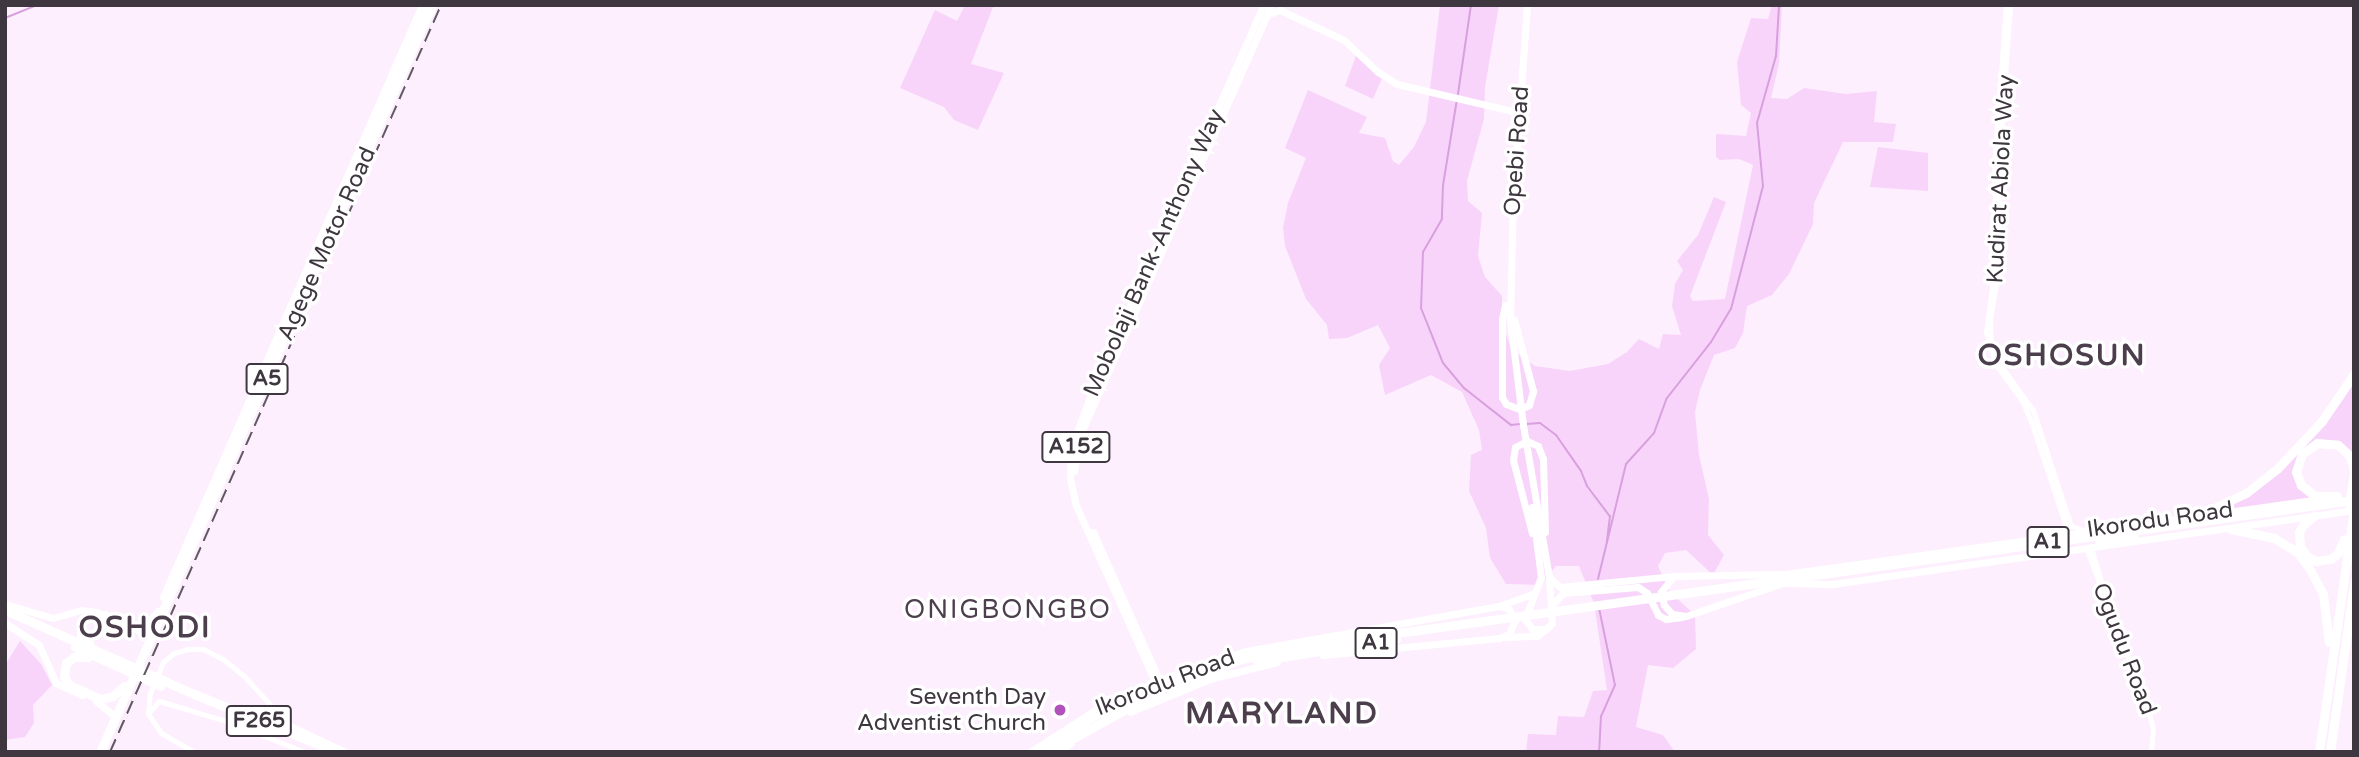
<!DOCTYPE html>
<style>
body{margin:0}
#map{position:relative;width:2359px;height:757px;overflow:hidden;background:#fdeffe;font-family:"Varela Round",sans-serif}
div>[style]{position:absolute}
.green>*{inset:0;background:#f8d4fb}
.stream>*{height:2px;margin:-1px;padding:0 1px;transform-origin:1px;border-radius:1px;background:#d8a0dd}
.secondary>*{height:5px;margin:-2.5px;padding:0 2.5px;transform-origin:2.5px;border-radius:2.5px;background:#fff}
.primary>*{height:7px;margin:-3.5px;padding:0 3.5px;transform-origin:3.5px;border-radius:3.5px;background:#fff}
.highway>*{height:9px;margin:-4.5px;padding:0 4.5px;transform-origin:4.5px;border-radius:4.5px;background:#fff}
.rail>*{height:2px;margin-top:-1px;transform-origin:0;background:repeating-linear-gradient(90deg,#615962 0 14px,transparent 0 21px)}
.dots>*{width:19px;height:19px;translate:-50% -50%;box-sizing:border-box;border:4px solid #fff;border-radius:50%}
span{translate:-50% -50%;white-space:nowrap;text-align:center;line-height:1.15;-webkit-text-stroke:7px #fff;paint-order:stroke}
.shield-label span{padding:2px 5px;background:#fff;border:2px solid;border-radius:5px;-webkit-text-stroke-width:0}
.shield-label{font-size:21px;color:#3e373f;font-weight:700}
.street-label{font-size:23px;color:#3e373f}
.poi-label{font-size:23px;color:#3e373f}
.right{translate:-100% -50%;text-align:right}
.quarter-label{font-size:26px;color:#4c3e4d;letter-spacing:2px}
.district-label{font-size:30px;color:#4c3e4d;font-weight:700;letter-spacing:2px}
.frame{position:absolute;inset:0;border:7px solid #3e373f;pointer-events:none}
</style>
<div id="map">
<div class="green">
<i style="clip-path:polygon(965px 5px,993px 7px,971px 64px,1004px 73px,978px 130px,954px 120px,944px 107px,900px 88px,935px 10px,957px 21px)"></i>
<i style="clip-path:polygon(1440px 5px,1499px 5px,1485px 87px,1484px 119px,1467px 181px,1468px 201px,1482px 213px,1478px 256px,1485px 277px,1502px 296px,1502px 321px,1511px 349px,1535px 366px,1570px 371px,1608px 364px,1627px 352px,1639px 339px,1659px 349px,1663px 334px,1681px 335px,1672px 306px,1675px 284px,1683px 270px,1677px 261px,1698px 235px,1714px 197px,1726px 202px,1690px 296px,1693px 301px,1725px 299px,1753px 165px,1739px 159px,1720px 160px,1716px 157px,1716px 134px,1746px 136px,1751px 113px,1741px 105px,1737px 62px,1751px 18px,1768px 19px,1772px 5px,1782px 5px,1779px 64px,1771px 98px,1787px 99px,1804px 88px,1846px 94px,1877px 91px,1874px 122px,1896px 124px,1893px 142px,1843px 142px,1814px 203px,1813px 224px,1789px 274px,1772px 295px,1747px 306px,1743px 333px,1735px 348px,1714px 355px,1700px 390px,1695px 412px,1699px 455px,1709px 499px,1708px 535px,1724px 555px,1713px 575px,1686px 550px,1665px 553px,1658px 566px,1669px 591px,1695px 615px,1696px 649px,1673px 668px,1648px 665px,1636px 727px,1663px 735px,1675px 752px,1526px 752px,1528px 734px,1556px 735px,1558px 716px,1584px 717px,1593px 691px,1607px 690px,1594px 603px,1579px 566px,1556px 566px,1541px 585px,1506px 584px,1490px 558px,1486px 528px,1469px 491px,1471px 455px,1482px 450px,1479px 430px,1462px 392px,1431px 375px,1385px 395px,1379px 365px,1390px 348px,1378px 325px,1347px 338px,1329px 339px,1327px 325px,1306px 299px,1285px 246px,1283px 228px,1288px 203px,1306px 158px,1285px 148px,1308px 90px,1367px 117px,1359px 133px,1385px 138px,1393px 161px,1399px 165px,1414px 147px,1426px 122px)"></i>
<i style="clip-path:polygon(1357px 53px,1382px 78px,1373px 99px,1345px 86px)"></i>
<i style="clip-path:polygon(1878px 147px,1928px 153px,1928px 191px,1870px 187px)"></i>
<i style="clip-path:polygon(2354px 379px,2354px 460px,2326px 440px,2295px 465px,2312px 497px,2221px 510px,2263px 484px)"></i>
<i style="clip-path:polygon(20px 641px,41px 664px,52px 685px,33px 705px,34px 723px,25px 737px,5px 740px,5px 665px)"></i>
</div>
<div class="stream">
<i style="left:5px;top:18px;width:35px;rotate:-22deg"></i>
<i style="left:1458px;top:94px;width:90px;rotate:-81.7deg"></i>
<i style="left:1457px;top:99px;width:87px;rotate:99.2deg"></i>
<i style="left:1443px;top:185px;width:34px;rotate:92deg"></i>
<i style="left:1442px;top:219px;width:38px;rotate:120deg"></i>
<i style="left:1423px;top:252px;width:56px;rotate:92deg"></i>
<i style="left:1421px;top:308px;width:59px;rotate:68.2deg"></i>
<i style="left:1443px;top:363px;width:33px;rotate:50deg"></i>
<i style="left:1464px;top:388px;width:60px;rotate:38.2deg"></i>
<i style="left:1511px;top:425px;width:9px;rotate:-6deg"></i>
<i style="left:1526px;top:424px;width:14px;rotate:-4deg"></i>
<i style="left:1540px;top:423px;width:20px;rotate:37deg"></i>
<i style="left:1556px;top:435px;width:44px;rotate:55.2deg"></i>
<i style="left:1581px;top:471px;width:16px;rotate:68deg"></i>
<i style="left:1587px;top:486px;width:38px;rotate:53deg"></i>
<i style="left:1610px;top:516px;width:26px;rotate:97deg"></i>
<i style="left:1598px;top:579px;width:118px;rotate:-76.3deg"></i>
<i style="left:1626px;top:464px;width:42px;rotate:-47.9deg"></i>
<i style="left:1654px;top:433px;width:37px;rotate:-70deg"></i>
<i style="left:1667px;top:398px;width:71px;rotate:-51.8deg"></i>
<i style="left:1711px;top:342px;width:39px;rotate:-59deg"></i>
<i style="left:1731px;top:309px;width:127px;rotate:-75.4deg"></i>
<i style="left:1763px;top:186px;width:63px;rotate:-95.4deg"></i>
<i style="left:1757px;top:123px;width:70px;rotate:-74.2deg"></i>
<i style="left:1776px;top:56px;width:51px;rotate:-86.6deg"></i>
<i style="left:1599px;top:608px;width:79px;rotate:78.3deg"></i>
<i style="left:1615px;top:685px;width:34px;rotate:114deg"></i>
<i style="left:1601px;top:716px;width:36px;rotate:93deg"></i>
</div>
<div class="secondary">
<i style="left:2006px;top:5px;width:158px;rotate:94.3deg"></i>
<i style="left:1994px;top:163px;width:96px;rotate:88.8deg"></i>
<i style="left:1996px;top:259px;width:74px;rotate:97.8deg"></i>
<i style="left:1986px;top:332px;width:34px;rotate:73deg"></i>
<i style="left:1996px;top:365px;width:46px;rotate:53.9deg"></i>
<i style="left:2023px;top:402px;width:24px;rotate:68deg"></i>
<i style="left:2032px;top:424px;width:104px;rotate:71.6deg"></i>
<i style="left:2065px;top:523px;width:5px;rotate:90deg"></i>
<i style="left:2065px;top:528px;width:8px;rotate:135deg"></i>
<i style="left:2010px;top:5px;width:158px;rotate:94deg"></i>
<i style="left:1999px;top:163px;width:97px;rotate:89.4deg"></i>
<i style="left:2000px;top:260px;width:60px;rotate:99.6deg"></i>
<i style="left:1990px;top:319px;width:24px;rotate:88deg"></i>
<i style="left:1991px;top:343px;width:22px;rotate:68deg"></i>
<i style="left:1999px;top:363px;width:58px;rotate:54.1deg"></i>
<i style="left:2033px;top:410px;width:122px;rotate:71.9deg"></i>
<i style="left:2071px;top:526px;width:13px;rotate:18deg"></i>
<i style="left:2086px;top:548px;width:173px;rotate:68.9deg"></i>
<i style="left:2148px;top:709px;width:21px;rotate:76deg"></i>
<i style="left:2153px;top:729px;width:23px;rotate:95deg"></i>
<i style="left:2091px;top:548px;width:37px;rotate:73deg"></i>
<i style="left:148px;top:714px;width:17px;rotate:-50deg"></i>
<i style="left:159px;top:701px;width:67px;rotate:16.5deg"></i>
<i style="left:223px;top:720px;width:88px;rotate:21.3deg"></i>
<i style="left:194px;top:752px;width:38px;rotate:-150deg"></i>
<i style="left:161px;top:733px;width:23px;rotate:-124deg"></i>
<i style="left:148px;top:714px;width:21px;rotate:-85deg"></i>
<i style="left:150px;top:693px;width:34px;rotate:-67deg"></i>
<i style="left:163px;top:662px;width:14px;rotate:-39deg"></i>
<i style="left:174px;top:653px;width:15px;rotate:-16deg"></i>
<i style="left:188px;top:649px;width:15px"></i>
<i style="left:203px;top:649px;width:22px;rotate:27deg"></i>
<i style="left:223px;top:659px;width:27px;rotate:39deg"></i>
<i style="left:244px;top:676px;width:65px;rotate:47.5deg"></i>
<i style="left:288px;top:724px;width:66px;rotate:25deg"></i>
</div>
<div class="primary">
<i style="left:1527px;top:5px;width:194px;rotate:94.1deg"></i>
<i style="left:1513px;top:198px;width:121px;rotate:91.4deg"></i>
<i style="left:1510px;top:319px;width:107px;rotate:83deg"></i>
<i style="left:1523px;top:425px;width:154px;rotate:80.3deg"></i>
<i style="left:1549px;top:577px;width:15px;rotate:42deg"></i>
<i style="left:1560px;top:587px;width:116px;rotate:-5.5deg"></i>
<i style="left:1675px;top:576px;width:107px;rotate:-1.1deg"></i>
<i style="left:1268px;top:14px;width:13px;rotate:-18deg"></i>
<i style="left:1280px;top:10px;width:71px;rotate:25.1deg"></i>
<i style="left:1344px;top:40px;width:47px;rotate:43.3deg"></i>
<i style="left:1378px;top:72px;width:22px;rotate:32deg"></i>
<i style="left:1397px;top:84px;width:122px;rotate:13.2deg"></i>
<i style="left:1505px;top:305px;width:14px;rotate:102deg"></i>
<i style="left:1502px;top:319px;width:78px;rotate:90deg"></i>
<i style="left:1502px;top:397px;width:8px;rotate:60deg"></i>
<i style="left:1506px;top:404px;width:15px;rotate:20deg"></i>
<i style="left:1520px;top:409px;width:10px;rotate:-24deg"></i>
<i style="left:1529px;top:405px;width:15px;rotate:-74deg"></i>
<i style="left:1533px;top:391px;width:74px;rotate:-104.8deg"></i>
<i style="left:1074px;top:471px;width:36px;rotate:-81deg"></i>
<i style="left:1080px;top:435px;width:471px;rotate:-66deg"></i>
<i style="left:1532px;top:507px;width:71px;rotate:82.7deg"></i>
<i style="left:1541px;top:577px;width:45px;rotate:110.9deg"></i>
<i style="left:1525px;top:619px;width:12px;rotate:55deg"></i>
<i style="left:1532px;top:629px;width:14px"></i>
<i style="left:1546px;top:629px;width:8px;rotate:-45deg"></i>
<i style="left:1552px;top:623px;width:43px;rotate:-94deg"></i>
<i style="left:1093px;top:532px;width:167px;rotate:65.9deg"></i>
<i style="left:1532px;top:533px;width:75px;rotate:-104.6deg"></i>
<i style="left:1513px;top:460px;width:13px;rotate:-81deg"></i>
<i style="left:1515px;top:447px;width:13px;rotate:-27deg"></i>
<i style="left:1527px;top:441px;width:12px;rotate:24deg"></i>
<i style="left:1538px;top:446px;width:14px;rotate:69deg"></i>
<i style="left:1543px;top:459px;width:73px;rotate:88.4deg"></i>
<i style="left:1779px;top:575px;width:548px;rotate:-7.97deg"></i>
<i style="left:1673px;top:577px;width:19px;rotate:129deg"></i>
<i style="left:1661px;top:592px;width:13px;rotate:77deg"></i>
<i style="left:1664px;top:605px;width:12px;rotate:48deg"></i>
<i style="left:1672px;top:614px;width:14px;rotate:8deg"></i>
<i style="left:1686px;top:616px;width:102px;rotate:-18.8deg"></i>
<i style="left:1783px;top:583px;width:50px;rotate:1.1deg"></i>
<i style="left:1833px;top:584px;width:526px;rotate:-8.08deg"></i>
<i style="left:5px;top:604px;width:50px;rotate:16.3deg"></i>
<i style="left:53px;top:618px;width:29px;rotate:-16deg"></i>
<i style="left:81px;top:610px;width:15px;rotate:8deg"></i>
<i style="left:96px;top:612px;width:40px;rotate:21deg"></i>
<i style="left:133px;top:626px;width:17px;rotate:40deg"></i>
<i style="left:1552px;top:605px;width:16px;rotate:-47deg"></i>
<i style="left:1563px;top:593px;width:75px;rotate:-4.6deg"></i>
<i style="left:1638px;top:587px;width:11px;rotate:34deg"></i>
<i style="left:1647px;top:593px;width:25px;rotate:63deg"></i>
<i style="left:1658px;top:615px;width:9px;rotate:27deg"></i>
<i style="left:1666px;top:619px;width:16px;rotate:-7deg"></i>
<i style="left:1499px;top:606px;width:37px;rotate:-20deg"></i>
<i style="left:5px;top:623px;width:40px;rotate:32.9deg"></i>
<i style="left:39px;top:645px;width:42px;rotate:65.9deg"></i>
<i style="left:56px;top:683px;width:29px;rotate:25deg"></i>
<i style="left:133px;top:626px;width:12px;rotate:-9deg"></i>
<i style="left:145px;top:624px;width:18px;rotate:-45deg"></i>
<i style="left:1505px;top:637px;width:32px;rotate:-2deg"></i>
<i style="left:1537px;top:636px;width:13px;rotate:-39deg"></i>
<i style="left:1162px;top:697px;width:209px;rotate:-114.2deg"></i>
<i style="left:1076px;top:506px;width:29px;rotate:-102deg"></i>
<i style="left:1070px;top:478px;width:30px;rotate:-88deg"></i>
<i style="left:1071px;top:448px;width:58px;rotate:-69.7deg"></i>
<i style="left:1091px;top:394px;width:425px;rotate:-66.1deg"></i>
<i style="left:96px;top:701px;width:21px;rotate:39deg"></i>
<i style="left:1130px;top:712px;width:87px;rotate:-22.4deg"></i>
<i style="left:1210px;top:679px;width:69px;rotate:-14.2deg"></i>
<i style="left:1030px;top:752px;width:93px;rotate:-32.7deg"></i>
<i style="left:1108px;top:702px;width:87px;rotate:-22.4deg"></i>
<i style="left:1188px;top:669px;width:61px;rotate:-17.2deg"></i>
<i style="left:1246px;top:651px;width:257px;rotate:-10.1deg"></i>
<i style="left:1499px;top:606px;width:10px;rotate:17deg"></i>
<i style="left:1509px;top:609px;width:13px;rotate:61deg"></i>
<i style="left:1515px;top:620px;width:15px;rotate:113deg"></i>
<i style="left:1509px;top:634px;width:11px;rotate:158deg"></i>
<i style="left:1499px;top:638px;width:177px;rotate:174.5deg"></i>
<i style="left:1059px;top:752px;width:14px;rotate:-36deg"></i>
</div>
<div class="highway">
<i style="left:2337px;top:496px;width:22px;rotate:180deg"></i>
<i style="left:2315px;top:496px;width:18px;rotate:-142deg"></i>
<i style="left:2301px;top:485px;width:14px;rotate:-111deg"></i>
<i style="left:2296px;top:472px;width:19px;rotate:-72deg"></i>
<i style="left:2302px;top:454px;width:19px;rotate:-36deg"></i>
<i style="left:2317px;top:443px;width:21px;rotate:5deg"></i>
<i style="left:2338px;top:445px;width:16px;rotate:43deg"></i>
<i style="left:2350px;top:456px;width:16px;rotate:75deg"></i>
<i style="left:2349px;top:504px;width:30px;rotate:-81deg"></i>
<i style="left:2203px;top:513px;width:47px;rotate:-24.9deg"></i>
<i style="left:2246px;top:493px;width:39px;rotate:-38deg"></i>
<i style="left:2277px;top:469px;width:66px;rotate:-46.8deg"></i>
<i style="left:2322px;top:421px;width:57px;rotate:-55.8deg"></i>
<i style="left:2314px;top:516px;width:14px;rotate:141deg"></i>
<i style="left:2303px;top:525px;width:8px;rotate:120deg"></i>
<i style="left:2299px;top:532px;width:15px;rotate:86deg"></i>
<i style="left:2300px;top:547px;width:11px;rotate:52deg"></i>
<i style="left:2307px;top:556px;width:10px;rotate:29deg"></i>
<i style="left:2316px;top:561px;width:15px;rotate:-8deg"></i>
<i style="left:2331px;top:559px;width:9px;rotate:-41deg"></i>
<i style="left:2338px;top:553px;width:15px;rotate:-67deg"></i>
<i style="left:2231px;top:529px;width:44px;rotate:11.8deg"></i>
<i style="left:2274px;top:538px;width:27px;rotate:31deg"></i>
<i style="left:2297px;top:552px;width:18px;rotate:52deg"></i>
<i style="left:2308px;top:566px;width:32px;rotate:62deg"></i>
<i style="left:2323px;top:594px;width:48px;rotate:82.9deg"></i>
<i style="left:2099px;top:540px;width:35px;rotate:-7deg"></i>
<i style="left:164px;top:597px;width:646px;rotate:-66.37deg"></i>
<i style="left:5px;top:610px;width:207px;rotate:24deg"></i>
<i style="left:194px;top:694px;width:154px;rotate:22.1deg"></i>
<i style="left:90px;top:645px;width:12px;rotate:-138deg"></i>
<i style="left:81px;top:637px;width:14px;rotate:-90deg"></i>
<i style="left:81px;top:623px;width:14px;rotate:-36deg"></i>
<i style="left:92px;top:615px;width:13px"></i>
<i style="left:75px;top:647px;width:94px;rotate:24.4deg"></i>
<i style="left:88px;top:657px;width:14px;rotate:180deg"></i>
<i style="left:74px;top:657px;width:10px;rotate:143deg"></i>
<i style="left:66px;top:663px;width:13px;rotate:99deg"></i>
<i style="left:64px;top:676px;width:10px;rotate:61deg"></i>
<i style="left:69px;top:685px;width:35px;rotate:24deg"></i>
<i style="left:101px;top:699px;width:12px;rotate:-14deg"></i>
<i style="left:113px;top:696px;width:15px;rotate:-42deg"></i>
<i style="left:1257px;top:661px;width:141px;rotate:-9deg"></i>
<i style="left:1170px;top:680px;width:75px;rotate:-16.3deg"></i>
<i style="left:1242px;top:659px;width:63px;rotate:-11.8deg"></i>
<i style="left:1304px;top:646px;width:1060px;rotate:-7.92deg"></i>
<i style="left:1173px;top:686px;width:52px;rotate:-17.7deg"></i>
<i style="left:1057px;top:747px;width:108px;rotate:-28.7deg"></i>
<i style="left:100px;top:752px;width:817px;rotate:-66.04deg"></i>
<i style="left:1042px;top:752px;width:59px;rotate:-35.3deg"></i>
<i style="left:1090px;top:718px;width:66px;rotate:-27deg"></i>
<i style="left:2319px;top:752px;width:245px;rotate:-81.8deg"></i>
<i style="left:2330px;top:752px;width:171px;rotate:-81.9deg"></i>
</div>
<div class="rail">
<i style="left:110px;top:752px;width:817px;rotate:-66.1deg"></i>
</div>
<div class="dots">
<i style="left:1060px;top:710px;background:#b152bb"></i>
</div>
<div class="shield-label">
<span style="left:267px;top:379px">A5</span>
<span style="left:1076px;top:447px">A152</span>
<span style="left:2048px;top:542px">A1</span>
<span style="left:1376px;top:643px">A1</span>
<span style="left:259px;top:721px">F265</span>
</div>
<div class="street-label">
<span style="left:1517px;top:151px;rotate:-86deg">Opebi Road</span>
<span style="left:2001px;top:179px;rotate:-87deg">Kudirat Abiola Way</span>
<span style="left:327px;top:244px;rotate:-66deg">Agege Motor Road</span>
<span style="left:1154px;top:253px;rotate:-66deg">Mobolaji Bank-Anthony Way</span>
<span style="left:2160px;top:520px;rotate:-8deg">Ikorodu Road</span>
<span style="left:2124px;top:649px;rotate:69deg">Ogudu Road</span>
<span style="left:1165px;top:683px;rotate:-21deg">Ikorodu Road</span>
</div>
<div class="poi-label">
<span class="right" style="left:1046px;top:710px">Seventh Day<br>Adventist Church</span>
</div>
<div class="quarter-label">
<span style="left:1008px;top:610px">ONIGBONGBO</span>
</div>
<div class="district-label">
<span style="left:2062px;top:356px">OSHOSUN</span>
<span style="left:145px;top:628px">OSHODI</span>
<span style="left:1282px;top:714px">MARYLAND</span>
</div>
<div class="frame"></div>
</div>
